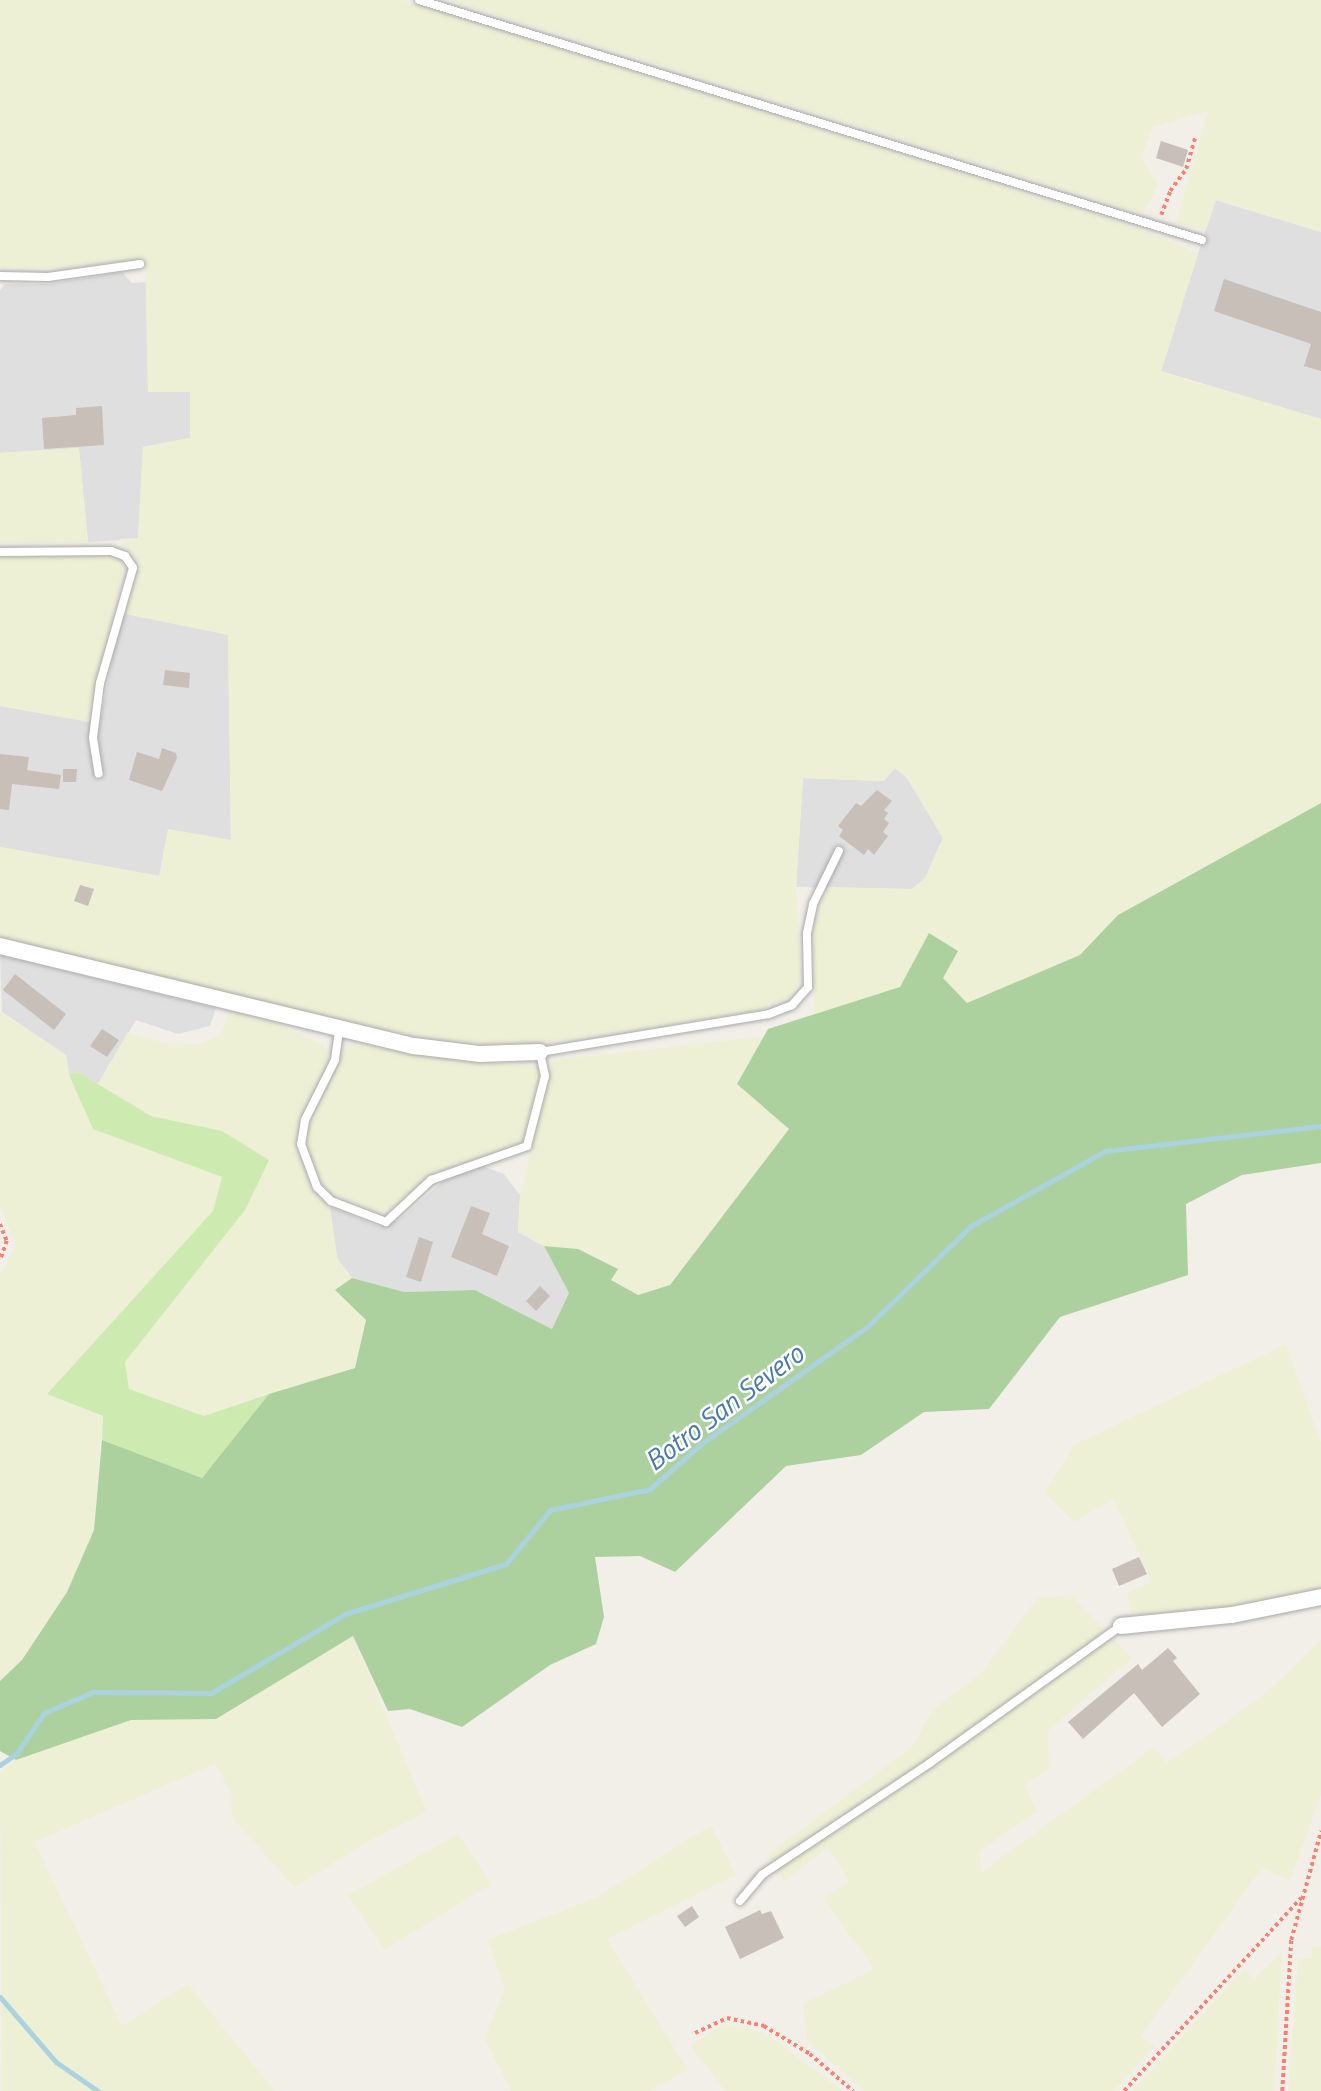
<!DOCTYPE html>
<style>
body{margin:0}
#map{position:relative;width:1321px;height:2091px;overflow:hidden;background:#f2efe9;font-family:"Titillium Web",sans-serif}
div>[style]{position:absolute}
.residential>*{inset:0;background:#e0dfdf}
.farmland>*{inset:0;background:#eef0d5}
.grass>*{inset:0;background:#cdebb0}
.forest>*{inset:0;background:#add19e}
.stream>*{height:5px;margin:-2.5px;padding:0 2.5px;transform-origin:2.5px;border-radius:2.5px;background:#aad3df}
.building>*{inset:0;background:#c7bfb8}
.path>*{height:3.5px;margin-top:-1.75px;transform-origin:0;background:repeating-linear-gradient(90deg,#fa8072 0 3.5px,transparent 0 7px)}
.roads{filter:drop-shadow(0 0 2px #a9a9a9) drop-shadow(0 0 2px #a9a9a9)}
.lane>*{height:8px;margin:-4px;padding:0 4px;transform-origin:4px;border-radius:4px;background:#fff}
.street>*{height:16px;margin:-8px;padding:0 8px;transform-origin:8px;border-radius:8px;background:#fff}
span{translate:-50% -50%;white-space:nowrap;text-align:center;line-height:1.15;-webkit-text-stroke:5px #fff;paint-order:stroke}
.water-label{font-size:28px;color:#4a7aab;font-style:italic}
</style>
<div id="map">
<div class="residential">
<i style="clip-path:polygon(1215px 200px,1321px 232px,1321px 419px,1161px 371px)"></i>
<i style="clip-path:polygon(122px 272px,132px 283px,147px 282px,148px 392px,190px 392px,190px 438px,143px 447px,138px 539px,88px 542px,79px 448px,0 453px,0 290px,5px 284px,49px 284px)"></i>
<i style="clip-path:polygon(121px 613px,228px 634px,231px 841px,160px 876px,0 847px,0 706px,100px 723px)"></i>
<i style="clip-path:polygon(895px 768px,907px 778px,943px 838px,925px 878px,912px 889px,796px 887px,803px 778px,883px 781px)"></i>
<i style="clip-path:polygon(0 955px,216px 1008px,210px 1026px,178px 1034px,136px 1020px,98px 1084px,78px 1072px,69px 1075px,66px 1055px,2px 1012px)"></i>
<i style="clip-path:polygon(482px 1166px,504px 1174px,520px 1195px,518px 1232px,544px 1246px,569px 1293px,552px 1329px,475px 1290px,403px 1292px,352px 1278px,337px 1258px,330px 1207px,380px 1227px,400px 1219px,450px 1175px)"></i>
</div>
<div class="farmland">
<i style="clip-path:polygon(0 0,402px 0,1137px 228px,1198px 253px,1161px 372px,1321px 419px,1321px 803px,1118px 915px,1080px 955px,967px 1003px,943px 978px,814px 1014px,814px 928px,828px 887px,912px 889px,925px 878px,943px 838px,907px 778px,895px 768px,884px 781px,803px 778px,796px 887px,801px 979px,791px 996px,757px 1011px,539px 1044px,489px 1046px,345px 1024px,0 938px,0 847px,159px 876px,168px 829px,231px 840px,228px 635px,121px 613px,140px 564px,119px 539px,138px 538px,143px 447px,190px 438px,190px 392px,148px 392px,145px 259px,60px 268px,0 267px)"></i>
<i style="clip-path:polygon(448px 0,1321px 0,1321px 232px,1216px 200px,1206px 230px,1176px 223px,1208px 111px,1153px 127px,1141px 158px,1158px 185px,1143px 214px)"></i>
<i style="clip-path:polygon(79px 448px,88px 542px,0 543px,0 453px)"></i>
<i style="clip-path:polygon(0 556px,113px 557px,124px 564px,88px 722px,0 706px)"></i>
<i style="clip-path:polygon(229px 1010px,275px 1022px,324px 1046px,329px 1063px,300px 1118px,294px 1140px,311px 1189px,330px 1207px,337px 1258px,352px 1278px,335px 1291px,366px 1320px,355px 1368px,204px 1416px,129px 1389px,125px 1362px,245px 1210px,222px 1131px,151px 1116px,98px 1084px,128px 1032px,164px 1043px,198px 1044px,221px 1034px)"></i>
<i style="clip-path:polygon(0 1012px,66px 1055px,69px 1075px,93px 1129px,222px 1177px,213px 1211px,47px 1394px,103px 1417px,94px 1530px,67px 1592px,22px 1660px,0 1681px,0 1274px,16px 1245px,0 1208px)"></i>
<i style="clip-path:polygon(767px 1036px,737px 1084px,789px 1129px,670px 1285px,638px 1295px,611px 1280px,618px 1269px,578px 1249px,544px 1246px,518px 1232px,520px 1195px,553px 1060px)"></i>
<i style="clip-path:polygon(348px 1044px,541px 1068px,522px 1145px,434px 1172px,396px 1210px,376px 1212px,326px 1190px,311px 1163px,306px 1133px)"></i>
<i style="clip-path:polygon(1286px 1344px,1321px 1443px,1321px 1591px,1247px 1605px,1131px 1616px,1127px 1592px,1152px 1582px,1113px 1499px,1074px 1522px,1044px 1492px,1075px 1444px)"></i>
<i style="clip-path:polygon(1072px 1595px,1132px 1658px,1048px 1731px,1049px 1770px,1025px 1784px,1037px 1812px,980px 1851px,981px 1872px,1154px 1747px,1167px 1763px,1262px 1696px,1321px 1640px,1321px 1795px,1290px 1881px,1262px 1868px,1141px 2036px,1155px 2046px,1114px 2091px,864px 2091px,807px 2041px,803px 2004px,874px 1969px,823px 1898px,849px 1882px,828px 1848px,784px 1881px,768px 1854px,913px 1746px,932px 1710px,982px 1672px,1037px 1598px)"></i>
<i style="clip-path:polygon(353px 1636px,427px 1812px,360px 1846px,295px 1888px,233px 1819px,229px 1789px,215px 1764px,35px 1842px,122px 2026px,188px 1984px,275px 2091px,2px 2091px,0 1772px,16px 1760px,131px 1720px,216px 1719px)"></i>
<i style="clip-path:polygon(711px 1825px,736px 1875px,607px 1939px,688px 2070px,650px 2091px,511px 2091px,484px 2038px,505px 1989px,487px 1940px,597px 1897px)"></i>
<i style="clip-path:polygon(458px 1834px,491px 1884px,385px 1950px,348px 1895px)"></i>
<i style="clip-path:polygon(1312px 1946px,1321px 1947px,1321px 2091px,1288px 2091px,1298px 1959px,1312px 1958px)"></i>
<i style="clip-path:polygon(1282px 1952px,1274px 2091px,1132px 2091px,1245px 1968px,1253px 1979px)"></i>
<i style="clip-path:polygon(724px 2024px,765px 2033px,843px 2091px,725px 2091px,690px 2046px)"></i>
</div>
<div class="grass">
<i style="clip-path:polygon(78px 1072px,151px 1116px,222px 1131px,269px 1160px,245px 1210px,125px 1362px,129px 1389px,204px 1416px,269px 1394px,202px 1478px,102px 1440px,103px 1416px,47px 1394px,213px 1211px,222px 1177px,93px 1129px,69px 1075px)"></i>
</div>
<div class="forest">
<i style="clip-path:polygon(1321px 803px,1321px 1163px,1242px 1175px,1186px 1204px,1188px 1275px,1060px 1317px,989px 1409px,924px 1412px,861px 1455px,786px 1466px,675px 1572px,640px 1556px,595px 1557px,604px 1617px,596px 1644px,550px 1665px,462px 1727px,410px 1709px,388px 1711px,353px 1636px,216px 1719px,131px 1720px,16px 1760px,0 1751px,0 1681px,22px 1660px,67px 1592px,94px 1530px,102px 1440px,202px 1478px,269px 1394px,355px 1368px,366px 1320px,335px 1290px,352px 1278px,404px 1292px,475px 1290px,552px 1329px,569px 1293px,544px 1246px,578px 1249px,618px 1269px,611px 1280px,638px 1295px,670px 1285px,789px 1129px,737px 1084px,768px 1029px,900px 987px,929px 933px,958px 951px,943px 978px,967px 1003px,1080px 955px,1118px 915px)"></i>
</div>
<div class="stream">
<i style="left:0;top:1765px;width:21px;rotate:-35deg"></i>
<i style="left:17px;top:1753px;width:48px;rotate:-56deg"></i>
<i style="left:44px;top:1713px;width:53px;rotate:-23.2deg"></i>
<i style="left:93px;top:1692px;width:118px;rotate:0.5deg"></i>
<i style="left:211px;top:1693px;width:156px;rotate:-30.5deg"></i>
<i style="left:345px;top:1614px;width:169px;rotate:-17.3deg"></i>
<i style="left:506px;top:1564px;width:70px;rotate:-50.8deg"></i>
<i style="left:550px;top:1510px;width:102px;rotate:-11.9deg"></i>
<i style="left:650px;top:1489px;width:68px;rotate:-41.4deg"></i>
<i style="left:701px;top:1444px;width:204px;rotate:-35.2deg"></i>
<i style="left:868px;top:1326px;width:144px;rotate:-44.2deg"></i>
<i style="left:971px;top:1226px;width:154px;rotate:-29.2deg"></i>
<i style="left:1105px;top:1151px;width:217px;rotate:-6.6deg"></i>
<i style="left:0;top:1997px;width:86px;rotate:49.3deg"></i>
<i style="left:56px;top:2062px;width:51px;rotate:34.6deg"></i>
</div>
<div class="building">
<i style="clip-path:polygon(1161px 141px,1188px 150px,1183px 167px,1156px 158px)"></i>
<i style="clip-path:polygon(1224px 279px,1321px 312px,1321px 371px,1304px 366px,1311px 344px,1214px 311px)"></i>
<i style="clip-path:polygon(102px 406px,104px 445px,44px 449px,42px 418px,76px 415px,76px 408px)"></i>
<i style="clip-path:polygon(165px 670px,190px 673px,189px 688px,163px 685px)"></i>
<i style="clip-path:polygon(162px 748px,176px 753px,177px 758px,162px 791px,129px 780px,137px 752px,159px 759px)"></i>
<i style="clip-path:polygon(0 754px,29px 757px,27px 770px,61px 775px,59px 789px,12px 784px,9px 810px,0 809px)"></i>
<i style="clip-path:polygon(63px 769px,77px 769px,76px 782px,63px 782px)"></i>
<i style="clip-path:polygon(877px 790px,892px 801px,884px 810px,888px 813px,884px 819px,889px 823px,883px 832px,888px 836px,874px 855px,868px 849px,864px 855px,839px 836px,843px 830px,838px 826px,856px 803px,861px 806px)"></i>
<i style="clip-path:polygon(80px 885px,94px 889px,88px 906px,74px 901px)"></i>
<i style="clip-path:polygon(15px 974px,66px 1014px,54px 1030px,3px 990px)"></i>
<i style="clip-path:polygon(102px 1029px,119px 1040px,107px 1057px,90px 1046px)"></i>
<i style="clip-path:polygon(471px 1206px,490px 1213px,482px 1234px,509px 1246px,497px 1276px,451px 1257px)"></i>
<i style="clip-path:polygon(419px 1237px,433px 1242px,421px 1282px,406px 1277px)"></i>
<i style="clip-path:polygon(540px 1286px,550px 1296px,536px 1311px,526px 1301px)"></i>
<i style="clip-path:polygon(1139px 1557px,1147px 1574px,1119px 1586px,1112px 1569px)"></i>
<i style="clip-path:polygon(1168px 1648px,1177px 1658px,1173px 1661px,1200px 1694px,1162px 1727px,1134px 1693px,1083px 1739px,1068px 1722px,1138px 1664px,1142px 1670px)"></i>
<i style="clip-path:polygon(692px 1906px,699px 1917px,685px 1927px,677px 1916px)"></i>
<i style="clip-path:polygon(760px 1910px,762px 1914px,771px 1911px,784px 1938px,740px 1959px,725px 1927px)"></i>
</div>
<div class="path">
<i style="left:1161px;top:215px;width:26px;rotate:-69deg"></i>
<i style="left:1170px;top:191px;width:27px;rotate:-54deg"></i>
<i style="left:1186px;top:169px;width:32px;rotate:-74deg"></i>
<i style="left:0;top:1224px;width:18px;rotate:68deg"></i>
<i style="left:7px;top:1241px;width:21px;rotate:109deg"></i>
<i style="left:695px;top:2033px;width:35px;rotate:-25deg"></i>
<i style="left:727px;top:2018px;width:38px;rotate:12deg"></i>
<i style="left:764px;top:2026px;width:54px;rotate:31.3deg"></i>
<i style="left:810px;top:2054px;width:57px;rotate:40.7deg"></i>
<i style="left:1124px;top:2091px;width:262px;rotate:-47.5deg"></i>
<i style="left:1282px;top:2091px;width:151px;rotate:-86.6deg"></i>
<i style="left:1291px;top:1940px;width:113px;rotate:-74.6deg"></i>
</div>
<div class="roads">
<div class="lane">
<i style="left:419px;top:0;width:819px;rotate:17.04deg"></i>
<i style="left:0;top:276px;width:48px;rotate:1.2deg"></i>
<i style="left:48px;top:277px;width:93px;rotate:-8deg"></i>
<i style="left:0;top:552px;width:111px;rotate:-0.5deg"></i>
<i style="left:111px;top:551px;width:15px;rotate:20deg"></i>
<i style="left:125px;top:556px;width:14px;rotate:56deg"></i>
<i style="left:133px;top:568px;width:120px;rotate:106deg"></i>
<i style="left:100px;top:683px;width:55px;rotate:97.3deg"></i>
<i style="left:93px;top:738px;width:36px;rotate:81deg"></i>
<i style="left:339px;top:1031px;width:29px;rotate:98deg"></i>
<i style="left:335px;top:1060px;width:67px;rotate:116.6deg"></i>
<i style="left:305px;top:1120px;width:24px;rotate:99deg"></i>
<i style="left:301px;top:1144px;width:46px;rotate:69.6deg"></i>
<i style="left:317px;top:1187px;width:20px;rotate:45deg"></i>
<i style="left:331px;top:1201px;width:59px;rotate:20.9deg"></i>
<i style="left:386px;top:1222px;width:62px;rotate:-43deg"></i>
<i style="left:431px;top:1180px;width:102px;rotate:-19.5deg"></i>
<i style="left:527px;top:1146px;width:72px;rotate:-75.6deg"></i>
<i style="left:545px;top:1076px;width:25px;rotate:-102deg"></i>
<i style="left:540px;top:1052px;width:232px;rotate:-9.4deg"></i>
<i style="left:769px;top:1014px;width:25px;rotate:-21deg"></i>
<i style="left:792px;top:1005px;width:24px;rotate:-48deg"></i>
<i style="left:808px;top:987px;width:54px;rotate:-91.1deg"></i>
<i style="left:807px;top:933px;width:30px;rotate:-78deg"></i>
<i style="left:813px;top:904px;width:59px;rotate:-63.9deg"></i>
<i style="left:740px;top:1901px;width:35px;rotate:-50deg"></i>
<i style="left:763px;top:1874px;width:201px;rotate:-33.6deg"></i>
<i style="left:930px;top:1763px;width:235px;rotate:-35.7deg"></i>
</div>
<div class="street">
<i style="left:0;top:946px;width:426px;rotate:13.6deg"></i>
<i style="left:414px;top:1046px;width:65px;rotate:7deg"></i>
<i style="left:479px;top:1054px;width:61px;rotate:-1.9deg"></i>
<i style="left:1121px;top:1626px;width:112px;rotate:-5.7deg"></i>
<i style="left:1232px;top:1615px;width:91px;rotate:-11.4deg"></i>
</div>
</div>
<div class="water-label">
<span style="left:724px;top:1407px;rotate:-37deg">Botro San Severo</span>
</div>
</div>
